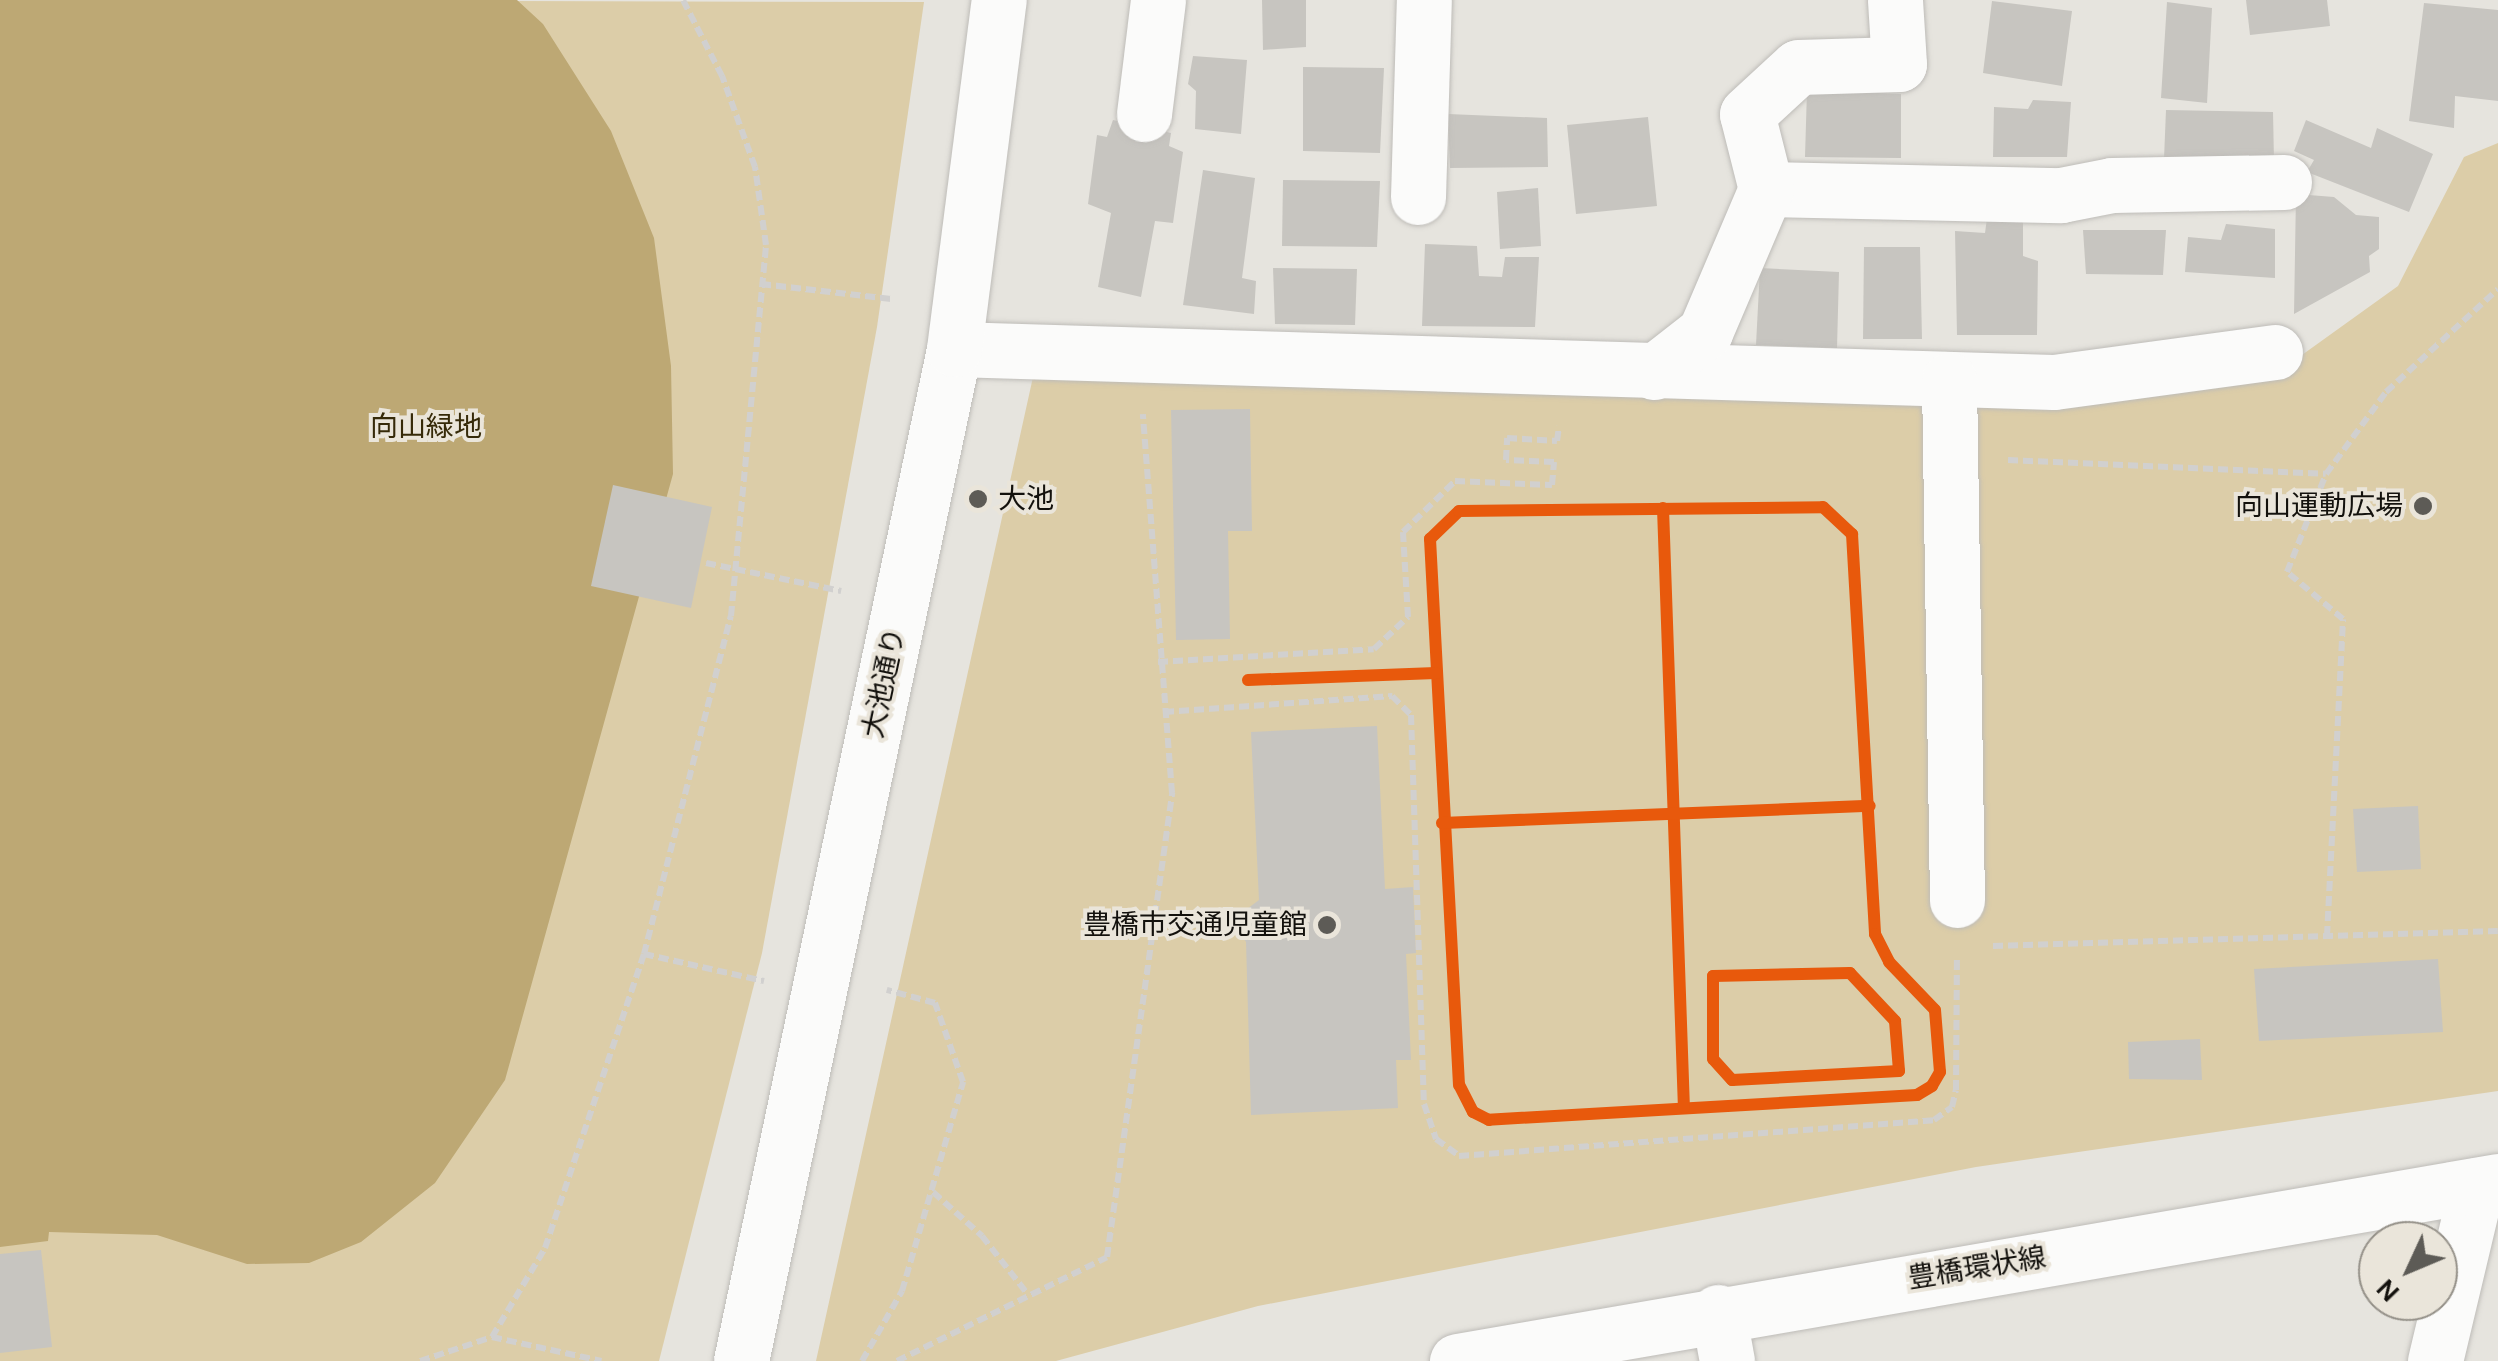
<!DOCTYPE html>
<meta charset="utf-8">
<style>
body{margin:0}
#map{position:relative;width:2498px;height:1361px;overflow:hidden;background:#e6e4de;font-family:Karla,"Noto Sans JP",sans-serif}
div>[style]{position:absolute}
.green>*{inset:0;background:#dccda8}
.water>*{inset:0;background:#bda874}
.building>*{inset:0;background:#c7c5c0}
.path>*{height:6px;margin-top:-3px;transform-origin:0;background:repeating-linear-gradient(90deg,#d1d0cf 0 10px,transparent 0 15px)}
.roads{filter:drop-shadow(0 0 2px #bebcb8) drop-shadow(0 0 2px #bebcb8)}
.minor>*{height:55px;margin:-27.5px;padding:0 27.5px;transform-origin:27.5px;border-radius:27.5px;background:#fbfbfa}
.major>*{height:55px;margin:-27.5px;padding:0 27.5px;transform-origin:27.5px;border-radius:27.5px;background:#fbfbfa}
.cycleway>*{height:12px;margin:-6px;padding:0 6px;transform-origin:6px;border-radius:6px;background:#e8590c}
.dots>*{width:28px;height:28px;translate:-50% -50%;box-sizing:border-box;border:5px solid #eae5da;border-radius:50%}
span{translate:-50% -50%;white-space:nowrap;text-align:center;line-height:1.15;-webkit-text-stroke:8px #eae5da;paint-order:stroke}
.park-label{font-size:28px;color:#362a09}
.poi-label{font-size:28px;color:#13110d}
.left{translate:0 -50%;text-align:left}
.right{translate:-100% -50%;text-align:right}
.street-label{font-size:28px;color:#13110d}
.north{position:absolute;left:2358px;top:1221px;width:100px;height:100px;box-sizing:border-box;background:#eae5da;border:2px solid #949088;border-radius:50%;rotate:226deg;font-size:28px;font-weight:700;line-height:40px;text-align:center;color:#13110d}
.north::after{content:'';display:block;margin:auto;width:35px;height:45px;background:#5d5b56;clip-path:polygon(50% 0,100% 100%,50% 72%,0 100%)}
</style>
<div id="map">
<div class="green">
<i style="clip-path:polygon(0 0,924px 2px,877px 327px,762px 953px,659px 1361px,0 1361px)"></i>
<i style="clip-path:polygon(2498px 143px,2498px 1091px,1976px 1167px,1258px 1306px,1056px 1361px,816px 1361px,1033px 377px,1982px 402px,2176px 394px,2288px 365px,2398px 286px,2464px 157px)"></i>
</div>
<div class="water">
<i style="clip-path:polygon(0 0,517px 0,543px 24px,611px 131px,654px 238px,671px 366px,673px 474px,505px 1080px,435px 1183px,361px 1242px,309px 1263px,247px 1264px,157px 1235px,49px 1232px,48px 1241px,0 1247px)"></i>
</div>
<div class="building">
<i style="clip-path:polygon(1262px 0,1306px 0,1306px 47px,1263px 50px)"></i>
<i style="clip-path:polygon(2246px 0,2327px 0,2330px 26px,2250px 35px)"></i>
<i style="clip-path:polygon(1992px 1px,2072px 11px,2062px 86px,1983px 73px)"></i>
<i style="clip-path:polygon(2167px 2px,2212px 8px,2207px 103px,2161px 98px)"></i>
<i style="clip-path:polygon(2424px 3px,2498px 10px,2498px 101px,2455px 96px,2454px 128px,2409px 121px)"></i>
<i style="clip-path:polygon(1193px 56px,1247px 60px,1241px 134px,1195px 129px,1196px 91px,1188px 84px)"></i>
<i style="clip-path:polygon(1303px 67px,1384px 68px,1380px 153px,1303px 151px)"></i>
<i style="clip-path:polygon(1807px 90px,1901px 94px,1901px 158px,1805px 157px)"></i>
<i style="clip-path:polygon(2033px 100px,2071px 102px,2067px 157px,1993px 157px,1994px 107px,2028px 109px)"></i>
<i style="clip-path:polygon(2166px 110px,2273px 112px,2274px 161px,2164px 159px)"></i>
<i style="clip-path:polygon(1448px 114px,1547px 118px,1548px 167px,1450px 168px)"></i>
<i style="clip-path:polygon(1648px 117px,1657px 206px,1576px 214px,1567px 125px)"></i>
<i style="clip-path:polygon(1113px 120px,1171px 133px,1169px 146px,1183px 152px,1173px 223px,1155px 221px,1141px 297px,1098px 287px,1111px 213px,1088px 204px,1097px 135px,1107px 137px)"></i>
<i style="clip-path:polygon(2306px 120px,2371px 148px,2377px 128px,2433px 154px,2409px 212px,2307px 172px,2314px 160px,2294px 151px)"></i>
<i style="clip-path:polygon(1203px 170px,1255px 178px,1242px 278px,1256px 281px,1254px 314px,1183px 305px)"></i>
<i style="clip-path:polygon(1283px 180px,1380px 181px,1377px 247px,1282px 246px)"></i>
<i style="clip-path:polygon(1538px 188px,1541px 246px,1500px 249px,1497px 192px)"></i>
<i style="clip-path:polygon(2296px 194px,2334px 197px,2356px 215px,2379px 217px,2379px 249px,2369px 256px,2370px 272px,2294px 314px)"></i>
<i style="clip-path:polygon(1988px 211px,2023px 214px,2023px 256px,2038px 261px,2037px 335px,1957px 335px,1955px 231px,1985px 233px)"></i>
<i style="clip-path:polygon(2226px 224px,2275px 229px,2275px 278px,2185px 272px,2188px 237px,2221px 240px)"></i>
<i style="clip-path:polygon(2083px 230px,2166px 230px,2163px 275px,2086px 274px)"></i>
<i style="clip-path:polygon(1425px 244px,1477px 246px,1479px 276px,1502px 277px,1505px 257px,1539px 257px,1535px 327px,1422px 326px)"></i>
<i style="clip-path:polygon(1864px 247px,1920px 247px,1922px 339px,1863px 339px)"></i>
<i style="clip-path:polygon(1273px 268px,1357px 269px,1355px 325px,1275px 324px)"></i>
<i style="clip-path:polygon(1760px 268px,1839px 272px,1837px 348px,1756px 345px)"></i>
<i style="clip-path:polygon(1250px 409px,1252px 531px,1228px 531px,1230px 639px,1176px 640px,1171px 410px)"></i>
<i style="clip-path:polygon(613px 485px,712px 507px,691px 608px,591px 586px)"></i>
<i style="clip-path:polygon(1377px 726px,1385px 889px,1413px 887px,1416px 953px,1406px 954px,1411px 1060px,1396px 1060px,1398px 1108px,1251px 1115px,1246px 942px,1238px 930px,1243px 912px,1259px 900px,1251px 732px)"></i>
<i style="clip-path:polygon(2418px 806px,2421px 869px,2357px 872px,2353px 809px)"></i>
<i style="clip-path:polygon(2438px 959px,2443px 1032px,2259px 1041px,2254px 969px)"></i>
<i style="clip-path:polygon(2200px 1039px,2202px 1080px,2129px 1079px,2128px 1042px)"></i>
<i style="clip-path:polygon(41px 1250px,52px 1347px,0 1353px,0 1254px)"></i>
</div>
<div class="path">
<i style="left:761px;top:284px;width:131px;rotate:6.6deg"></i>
<i style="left:2008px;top:460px;width:318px;rotate:2.5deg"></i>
<i style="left:706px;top:563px;width:138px;rotate:11.7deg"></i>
<i style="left:1158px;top:662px;width:216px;rotate:-3.4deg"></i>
<i style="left:1374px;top:649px;width:47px;rotate:-43.3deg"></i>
<i style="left:1408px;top:617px;width:85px;rotate:-93.4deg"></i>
<i style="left:1403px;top:532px;width:73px;rotate:-44.4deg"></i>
<i style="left:1455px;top:481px;width:97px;rotate:2.4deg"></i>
<i style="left:1552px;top:485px;width:23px;rotate:-85deg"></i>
<i style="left:1554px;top:462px;width:48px;rotate:-177.6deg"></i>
<i style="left:1506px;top:460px;width:22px;rotate:-87deg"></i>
<i style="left:1507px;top:438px;width:50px;rotate:3.4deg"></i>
<i style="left:1557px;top:441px;width:15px;rotate:-82deg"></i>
<i style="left:1164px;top:712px;width:229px;rotate:-4deg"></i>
<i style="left:1392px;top:696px;width:27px;rotate:45deg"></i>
<i style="left:1411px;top:715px;width:389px;rotate:88.1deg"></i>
<i style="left:1424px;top:1104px;width:37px;rotate:71deg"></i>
<i style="left:1436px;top:1139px;width:29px;rotate:36deg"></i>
<i style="left:1459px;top:1156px;width:476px;rotate:-4.3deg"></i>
<i style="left:1934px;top:1120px;width:22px;rotate:-36deg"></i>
<i style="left:1952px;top:1107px;width:17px;rotate:-77deg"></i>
<i style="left:1956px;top:1090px;width:133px;rotate:-89.6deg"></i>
<i style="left:2327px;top:936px;width:317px;rotate:-87.1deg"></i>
<i style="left:2343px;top:619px;width:73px;rotate:-140deg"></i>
<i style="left:2287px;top:572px;width:105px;rotate:-68.3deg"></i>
<i style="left:2326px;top:474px;width:102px;rotate:-53.8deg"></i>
<i style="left:2386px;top:392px;width:152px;rotate:-42.6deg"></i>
<i style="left:1993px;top:946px;width:505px;rotate:-1.7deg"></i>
<i style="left:644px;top:954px;width:123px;rotate:12.7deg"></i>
<i style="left:933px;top:1192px;width:66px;rotate:41.9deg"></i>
<i style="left:982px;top:1236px;width:71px;rotate:51.8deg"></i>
<i style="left:492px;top:1337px;width:104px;rotate:-59.2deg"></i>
<i style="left:545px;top:1248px;width:310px;rotate:-71.4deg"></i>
<i style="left:644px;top:954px;width:349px;rotate:-75.6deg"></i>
<i style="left:731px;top:616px;width:373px;rotate:-84.6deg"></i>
<i style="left:766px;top:245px;width:79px;rotate:-98deg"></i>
<i style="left:755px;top:167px;width:97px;rotate:-109.9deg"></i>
<i style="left:722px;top:76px;width:85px;rotate:-117.2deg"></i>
<i style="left:420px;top:1361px;width:76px;rotate:-18.4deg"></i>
<i style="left:492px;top:1337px;width:112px;rotate:12.4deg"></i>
<i style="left:862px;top:1361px;width:81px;rotate:-60.3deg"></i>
<i style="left:902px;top:1291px;width:218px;rotate:-73.7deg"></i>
<i style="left:963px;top:1082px;width:84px;rotate:-109.5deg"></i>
<i style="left:935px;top:1003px;width:50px;rotate:-164.8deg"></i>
<i style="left:897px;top:1361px;width:234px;rotate:-26.3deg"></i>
<i style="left:1107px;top:1257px;width:469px;rotate:-82deg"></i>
<i style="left:1172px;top:793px;width:380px;rotate:-94.4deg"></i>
</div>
<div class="roads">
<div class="minor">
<i style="left:1144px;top:114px;width:115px;rotate:-83deg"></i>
<i style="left:1766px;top:189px;width:295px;rotate:1.2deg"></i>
<i style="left:2061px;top:195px;width:52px;rotate:-11.1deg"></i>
<i style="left:2112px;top:185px;width:172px;rotate:-1deg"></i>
<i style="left:1418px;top:197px;width:197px;rotate:-88.3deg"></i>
<i style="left:954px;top:349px;width:1100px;rotate:1.72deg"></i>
<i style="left:2054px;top:382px;width:223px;rotate:-7.7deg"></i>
<i style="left:1654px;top:372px;width:65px;rotate:-38.1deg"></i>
<i style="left:1705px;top:332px;width:155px;rotate:-66.9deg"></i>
<i style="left:1766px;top:189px;width:77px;rotate:-104.2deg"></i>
<i style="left:1747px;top:114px;width:69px;rotate:-42.7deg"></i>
<i style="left:1798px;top:67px;width:101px;rotate:-1.7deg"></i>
<i style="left:1899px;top:64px;width:64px;rotate:-93.6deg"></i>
<i style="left:1949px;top:380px;width:520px;rotate:89.12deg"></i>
<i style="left:1718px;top:1312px;width:50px;rotate:79.6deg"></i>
<i style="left:741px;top:1361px;width:1034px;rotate:-78.11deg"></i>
<i style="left:954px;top:349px;width:352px;rotate:-82.7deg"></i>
<i style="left:2435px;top:1361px;width:181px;rotate:-76.6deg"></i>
</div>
<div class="major">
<i style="left:1457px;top:1361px;width:1056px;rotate:-9.81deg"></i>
</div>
</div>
<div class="cycleway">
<i style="left:1823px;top:507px;width:40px;rotate:43deg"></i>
<i style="left:1852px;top:534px;width:401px;rotate:86.7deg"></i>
<i style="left:1875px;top:934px;width:31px;rotate:63deg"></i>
<i style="left:1889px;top:962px;width:66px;rotate:46.2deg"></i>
<i style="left:1935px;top:1010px;width:62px;rotate:85.4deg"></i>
<i style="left:1940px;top:1072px;width:16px;rotate:120deg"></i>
<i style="left:1932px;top:1086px;width:17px;rotate:149deg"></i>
<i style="left:1917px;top:1095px;width:429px;rotate:176.7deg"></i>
<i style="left:1489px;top:1120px;width:18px;rotate:-153deg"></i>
<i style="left:1473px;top:1112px;width:30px;rotate:-117deg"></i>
<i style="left:1459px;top:1085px;width:547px;rotate:-93.04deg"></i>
<i style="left:1430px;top:539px;width:40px;rotate:-44deg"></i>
<i style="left:1459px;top:511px;width:364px;rotate:-0.6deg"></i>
<i style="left:1663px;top:508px;width:600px;rotate:88deg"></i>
<i style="left:1248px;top:680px;width:188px;rotate:-2.1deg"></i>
<i style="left:1442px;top:823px;width:428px;rotate:-2.3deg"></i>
<i style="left:1850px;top:973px;width:66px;rotate:46.8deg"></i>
<i style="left:1895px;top:1021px;width:50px;rotate:85.4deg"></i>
<i style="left:1899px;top:1071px;width:167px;rotate:176.9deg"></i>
<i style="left:1732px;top:1080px;width:28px;rotate:-132deg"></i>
<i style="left:1713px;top:1059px;width:83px;rotate:-90deg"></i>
<i style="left:1713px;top:976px;width:137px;rotate:-1.3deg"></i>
</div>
<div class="dots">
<i style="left:978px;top:499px;background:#5d5b56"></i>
<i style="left:2423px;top:506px;background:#5d5b56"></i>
<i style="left:1327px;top:925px;background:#5d5b56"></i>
</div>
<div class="park-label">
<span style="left:426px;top:427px">向山緑地</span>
</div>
<div class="poi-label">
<span class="left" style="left:998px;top:499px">大池</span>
<span class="right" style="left:2403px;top:506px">向山運動広場</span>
<span class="right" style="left:1307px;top:925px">豊橋市交通児童館</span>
</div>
<div class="street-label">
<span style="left:884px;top:683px;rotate:-78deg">大池通り</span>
<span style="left:1977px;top:1268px;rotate:-9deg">豊橋環状線</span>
</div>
<div class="north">N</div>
</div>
